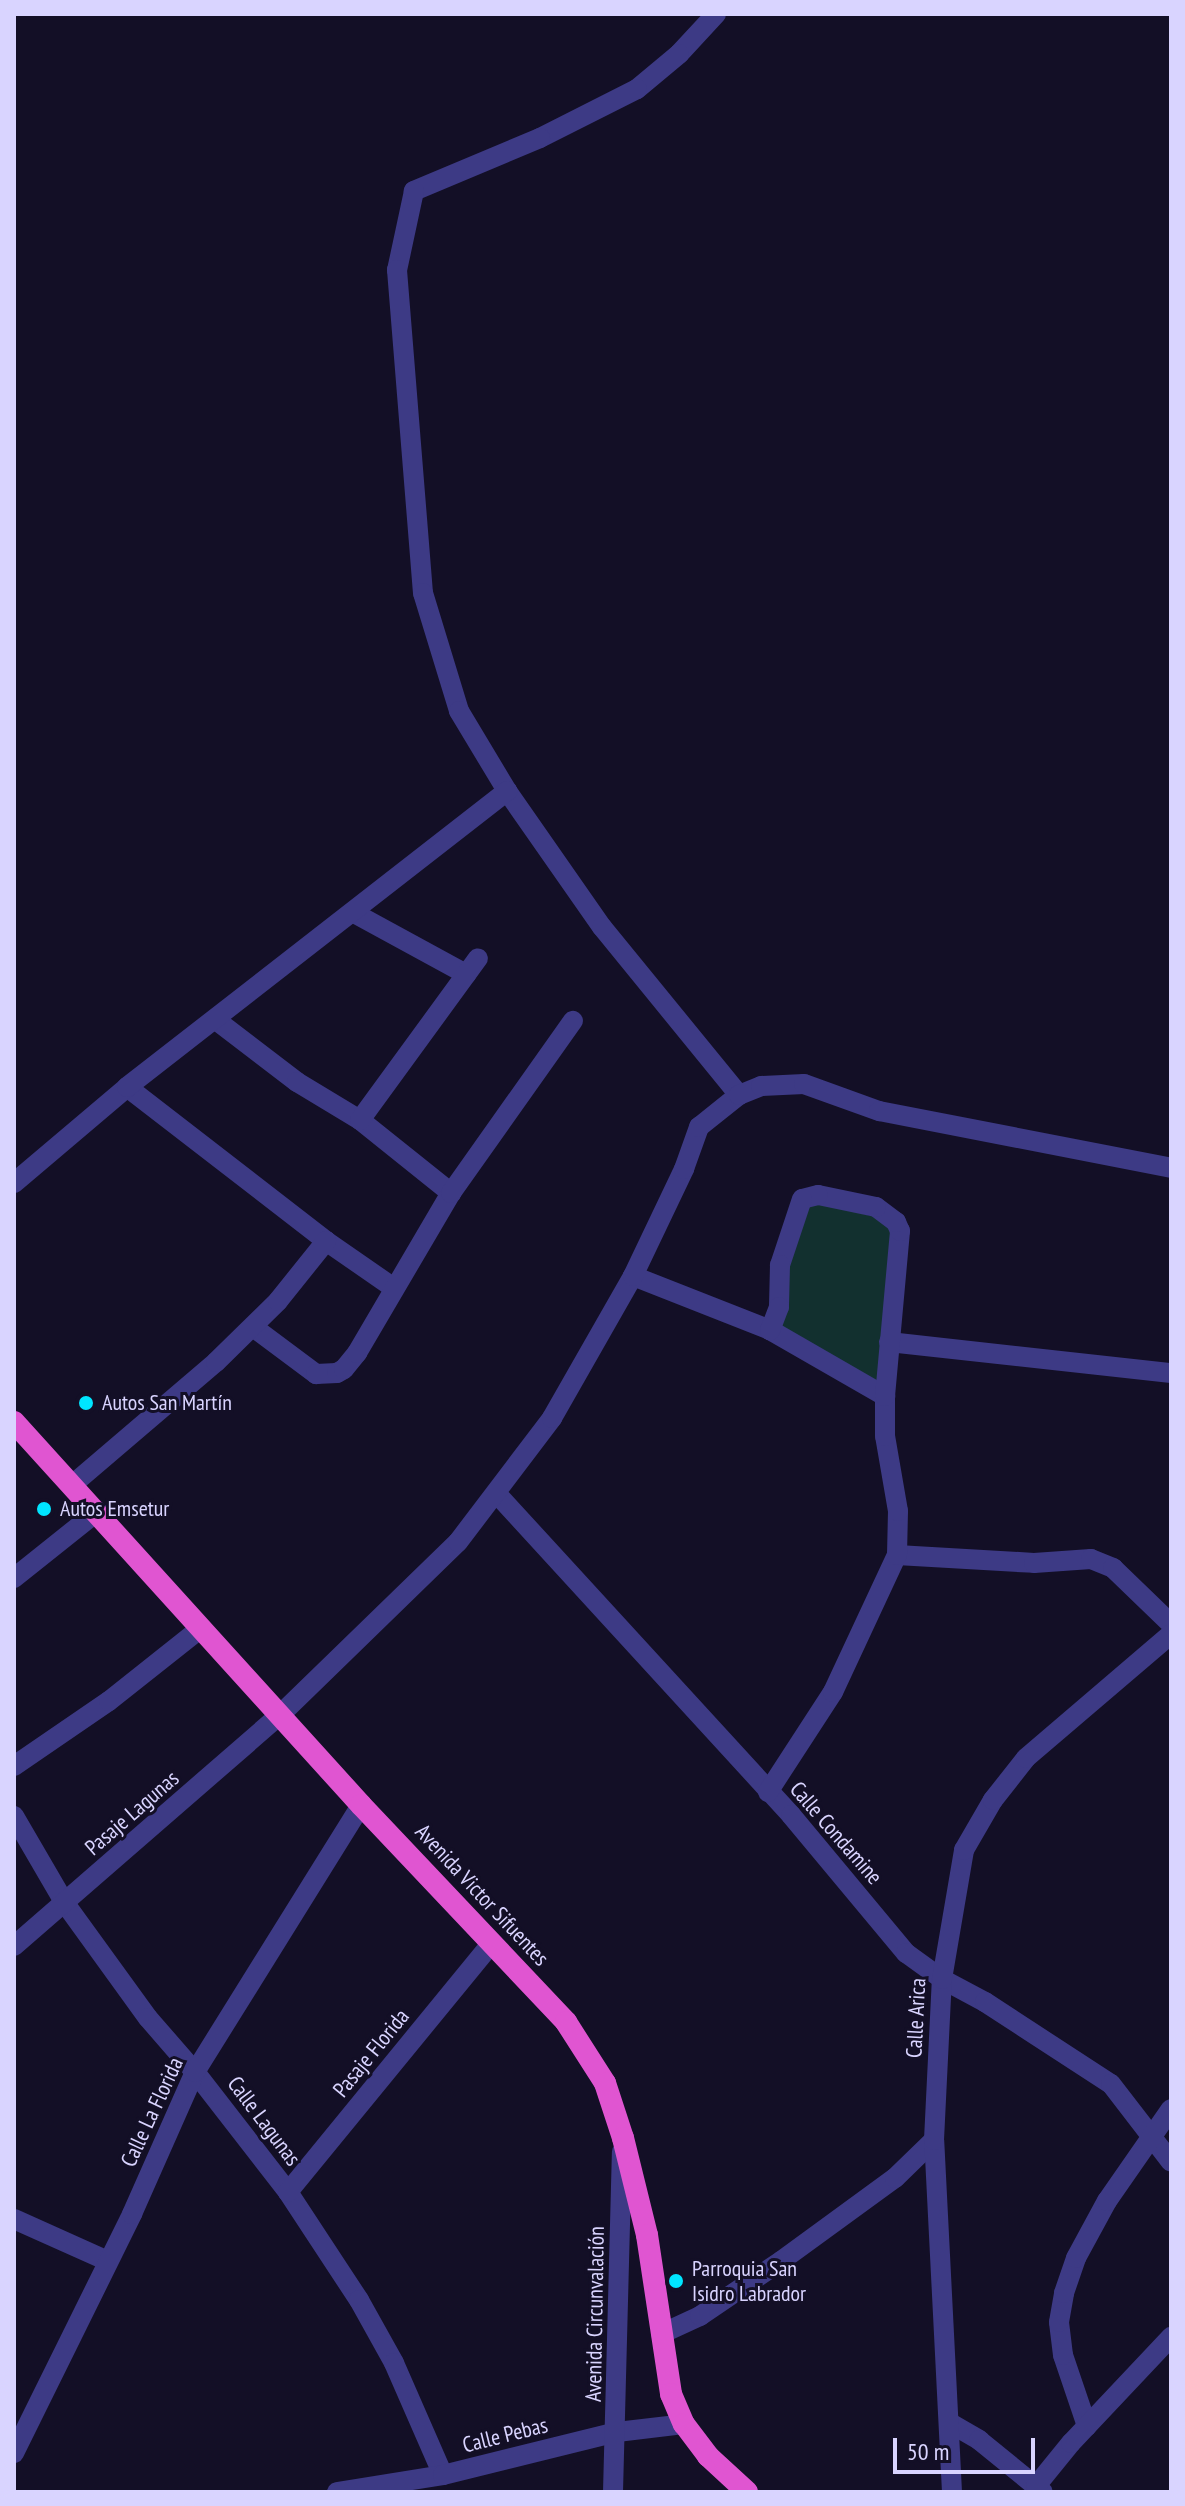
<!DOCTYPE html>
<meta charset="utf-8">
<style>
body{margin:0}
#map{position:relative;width:1185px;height:2506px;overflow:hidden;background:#130f26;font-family:"PT Sans Narrow",sans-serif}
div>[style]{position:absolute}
.green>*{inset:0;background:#12302f}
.minor>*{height:20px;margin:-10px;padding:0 10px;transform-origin:10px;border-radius:10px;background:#3d3a85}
.trunk>*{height:22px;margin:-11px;padding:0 11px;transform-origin:11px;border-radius:11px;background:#e055d1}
.dots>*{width:22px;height:22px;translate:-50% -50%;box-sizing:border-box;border:4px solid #130f26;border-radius:50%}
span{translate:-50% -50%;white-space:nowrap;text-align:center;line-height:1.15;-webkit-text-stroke:6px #130f26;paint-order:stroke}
.poi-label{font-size:22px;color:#d9d4ff}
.left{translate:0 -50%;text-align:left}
.street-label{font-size:22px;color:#d9d4ff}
.frame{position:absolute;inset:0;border:16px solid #d9d4ff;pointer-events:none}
.scale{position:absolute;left:893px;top:2438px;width:142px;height:36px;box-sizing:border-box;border:4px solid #d9d4ff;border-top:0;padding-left:10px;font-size:24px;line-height:28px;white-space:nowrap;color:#d9d4ff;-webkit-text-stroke:6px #130f26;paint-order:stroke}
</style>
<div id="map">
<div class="green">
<i style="clip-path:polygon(802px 1199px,896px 1222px,885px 1396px,770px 1330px)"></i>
</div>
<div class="minor">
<i style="left:716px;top:14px;width:54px;rotate:132.8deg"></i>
<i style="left:679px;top:54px;width:55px;rotate:140.2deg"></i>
<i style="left:637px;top:89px;width:109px;rotate:153.2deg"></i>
<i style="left:540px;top:138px;width:137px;rotate:157.2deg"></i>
<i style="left:414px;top:191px;width:81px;rotate:102.1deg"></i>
<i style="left:397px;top:270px;width:324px;rotate:85.4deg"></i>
<i style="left:423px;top:593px;width:123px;rotate:73deg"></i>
<i style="left:459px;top:711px;width:93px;rotate:59deg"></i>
<i style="left:507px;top:791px;width:166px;rotate:55.1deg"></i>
<i style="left:602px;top:927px;width:217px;rotate:50.8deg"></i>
<i style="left:354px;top:913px;width:128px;rotate:28.6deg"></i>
<i style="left:216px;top:1020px;width:102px;rotate:37.4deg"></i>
<i style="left:297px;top:1082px;width:74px;rotate:31.1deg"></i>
<i style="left:360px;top:1120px;width:117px;rotate:38.7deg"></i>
<i style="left:127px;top:1087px;width:252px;rotate:37.7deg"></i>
<i style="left:326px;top:1241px;width:83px;rotate:34.7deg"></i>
<i style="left:360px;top:1120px;width:200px;rotate:-53.9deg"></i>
<i style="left:14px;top:1183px;width:148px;rotate:-40.3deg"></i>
<i style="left:127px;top:1087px;width:482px;rotate:-37.9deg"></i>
<i style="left:633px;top:1276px;width:147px;rotate:21.5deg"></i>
<i style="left:770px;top:1330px;width:133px;rotate:29.9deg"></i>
<i style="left:253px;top:1327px;width:79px;rotate:36.7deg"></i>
<i style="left:316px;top:1374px;width:21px;rotate:-3deg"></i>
<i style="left:337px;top:1373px;width:8px;rotate:-30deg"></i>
<i style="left:344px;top:1369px;width:21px;rotate:-51deg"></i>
<i style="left:357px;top:1353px;width:186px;rotate:-59.6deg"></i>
<i style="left:451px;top:1193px;width:211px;rotate:-54.7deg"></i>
<i style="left:889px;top:1342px;width:284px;rotate:6.3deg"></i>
<i style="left:72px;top:1485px;width:189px;rotate:-40.5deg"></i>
<i style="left:216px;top:1362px;width:87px;rotate:-44.5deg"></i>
<i style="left:278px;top:1301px;width:77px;rotate:-51.3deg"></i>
<i style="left:497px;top:1494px;width:435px;rotate:47.5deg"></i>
<i style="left:791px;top:1815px;width:180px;rotate:50.2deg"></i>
<i style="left:906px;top:1953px;width:44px;rotate:35.8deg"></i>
<i style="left:942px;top:1979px;width:49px;rotate:28.1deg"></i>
<i style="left:985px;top:2002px;width:150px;rotate:33.1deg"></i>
<i style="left:1111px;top:2084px;width:98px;rotate:52.4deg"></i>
<i style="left:897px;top:1555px;width:137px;rotate:3.3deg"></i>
<i style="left:1034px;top:1563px;width:57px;rotate:-4deg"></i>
<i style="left:1091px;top:1559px;width:24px;rotate:22deg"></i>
<i style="left:1113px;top:1568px;width:81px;rotate:44deg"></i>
<i style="left:14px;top:1578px;width:107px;rotate:-38.6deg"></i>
<i style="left:14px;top:1766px;width:115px;rotate:-34.4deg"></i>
<i style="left:109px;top:1701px;width:116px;rotate:-38.4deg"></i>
<i style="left:768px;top:1792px;width:119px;rotate:-57deg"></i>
<i style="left:833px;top:1692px;width:151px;rotate:-65deg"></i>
<i style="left:897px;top:1555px;width:44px;rotate:-88.7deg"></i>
<i style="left:898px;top:1511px;width:76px;rotate:-99.8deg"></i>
<i style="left:885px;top:1436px;width:40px;rotate:-90deg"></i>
<i style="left:885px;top:1396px;width:166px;rotate:-84.8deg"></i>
<i style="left:900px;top:1231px;width:10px;rotate:-114deg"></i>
<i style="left:896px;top:1222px;width:25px;rotate:-143deg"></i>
<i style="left:876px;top:1207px;width:59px;rotate:-168.3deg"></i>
<i style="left:818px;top:1195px;width:16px;rotate:166deg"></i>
<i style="left:802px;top:1199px;width:70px;rotate:108.4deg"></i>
<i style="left:780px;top:1265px;width:42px;rotate:91.4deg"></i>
<i style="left:779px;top:1307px;width:25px;rotate:111deg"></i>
<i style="left:14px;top:1816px;width:99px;rotate:59.8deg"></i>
<i style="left:64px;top:1902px;width:143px;rotate:54.1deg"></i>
<i style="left:148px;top:2018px;width:72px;rotate:49deg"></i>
<i style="left:195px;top:2072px;width:152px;rotate:52.2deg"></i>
<i style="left:288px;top:2192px;width:129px;rotate:56.7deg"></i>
<i style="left:359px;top:2300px;width:72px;rotate:60.9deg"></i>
<i style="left:394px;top:2363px;width:122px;rotate:66.4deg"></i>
<i style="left:14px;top:1946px;width:352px;rotate:-41deg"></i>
<i style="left:280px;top:1715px;width:248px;rotate:-44.2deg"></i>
<i style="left:458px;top:1542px;width:156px;rotate:-52.8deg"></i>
<i style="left:552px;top:1418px;width:163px;rotate:-60.3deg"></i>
<i style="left:633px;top:1276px;width:119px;rotate:-64.5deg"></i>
<i style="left:684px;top:1169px;width:45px;rotate:-70.3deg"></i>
<i style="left:699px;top:1127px;width:51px;rotate:-38.7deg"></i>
<i style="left:739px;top:1095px;width:24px;rotate:-22deg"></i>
<i style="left:761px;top:1086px;width:43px;rotate:-2.7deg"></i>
<i style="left:804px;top:1084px;width:80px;rotate:19.8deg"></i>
<i style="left:879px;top:1111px;width:298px;rotate:11deg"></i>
<i style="left:288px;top:2192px;width:322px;rotate:-50.7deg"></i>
<i style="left:14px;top:2219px;width:103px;rotate:24.1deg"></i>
<i style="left:661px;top:2334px;width:43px;rotate:-24.8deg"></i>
<i style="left:700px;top:2316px;width:98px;rotate:-34.2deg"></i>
<i style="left:781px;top:2261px;width:141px;rotate:-36.1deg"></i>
<i style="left:895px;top:2178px;width:54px;rotate:-44.3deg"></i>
<i style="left:950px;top:2423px;width:34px;rotate:30deg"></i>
<i style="left:979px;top:2440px;width:82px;rotate:39.1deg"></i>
<i style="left:1087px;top:2426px;width:75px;rotate:-108.7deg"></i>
<i style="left:1063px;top:2355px;width:33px;rotate:-97deg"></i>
<i style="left:1059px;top:2322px;width:29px;rotate:-80deg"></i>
<i style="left:1064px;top:2293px;width:37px;rotate:-71deg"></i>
<i style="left:1076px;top:2258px;width:65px;rotate:-61.5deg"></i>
<i style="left:1107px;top:2201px;width:112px;rotate:-55.2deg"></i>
<i style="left:14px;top:2453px;width:267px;rotate:-63.7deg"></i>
<i style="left:132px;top:2214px;width:155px;rotate:-66.1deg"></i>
<i style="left:195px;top:2072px;width:314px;rotate:-58.1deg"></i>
<i style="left:1036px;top:2486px;width:55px;rotate:-50.9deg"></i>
<i style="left:1071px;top:2443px;width:146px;rotate:-46.7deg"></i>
<i style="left:337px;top:2492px;width:107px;rotate:-9.1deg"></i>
<i style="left:443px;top:2475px;width:179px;rotate:-13.9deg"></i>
<i style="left:617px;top:2432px;width:67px;rotate:-6.8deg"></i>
<i style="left:613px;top:2492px;width:340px;rotate:-88.5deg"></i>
<i style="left:952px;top:2492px;width:352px;rotate:-92.9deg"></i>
<i style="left:934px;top:2140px;width:161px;rotate:-87.2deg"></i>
<i style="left:942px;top:1979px;width:131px;rotate:-80.3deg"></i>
<i style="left:964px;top:1850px;width:58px;rotate:-59.9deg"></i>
<i style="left:993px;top:1800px;width:53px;rotate:-51.8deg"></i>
<i style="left:1026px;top:1758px;width:191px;rotate:-40.5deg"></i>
</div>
<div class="trunk">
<i style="left:14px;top:1422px;width:517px;rotate:47.82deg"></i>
<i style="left:361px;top:1805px;width:299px;rotate:46.6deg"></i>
<i style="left:566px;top:2022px;width:72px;rotate:57.4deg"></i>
<i style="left:605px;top:2083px;width:58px;rotate:71.9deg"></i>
<i style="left:623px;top:2138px;width:100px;rotate:76.1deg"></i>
<i style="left:647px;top:2235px;width:161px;rotate:81.4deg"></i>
<i style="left:671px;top:2394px;width:33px;rotate:67deg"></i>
<i style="left:684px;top:2424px;width:40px;rotate:53deg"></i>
<i style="left:708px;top:2456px;width:53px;rotate:42.7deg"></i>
</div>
<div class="dots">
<i style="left:86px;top:1403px;background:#00e5ff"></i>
<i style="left:44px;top:1509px;background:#00e5ff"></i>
<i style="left:676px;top:2281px;background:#00e5ff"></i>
</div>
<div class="poi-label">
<span class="left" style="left:102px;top:1403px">Autos San Martín</span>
<span class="left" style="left:60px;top:1509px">Autos Emsetur</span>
<span class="left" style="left:692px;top:2281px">Parroquia San<br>Isidro Labrador</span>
</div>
<div class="street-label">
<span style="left:132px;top:1813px;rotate:-41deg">Pasaje Lagunas</span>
<span style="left:836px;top:1833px;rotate:49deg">Calle Condamine</span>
<span style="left:482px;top:1895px;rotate:47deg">Avenida Victor Sifuentes</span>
<span style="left:916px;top:2018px;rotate:-87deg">Calle Arica</span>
<span style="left:371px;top:2053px;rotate:-51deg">Pasaje Florida</span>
<span style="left:152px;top:2112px;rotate:-65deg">Calle La Florida</span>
<span style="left:264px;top:2121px;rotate:53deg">Calle Lagunas</span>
<span style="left:595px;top:2314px;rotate:-89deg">Avenida Circunvalación</span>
<span style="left:505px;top:2435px;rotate:-14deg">Calle Pebas</span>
</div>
<div class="frame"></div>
<div class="scale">50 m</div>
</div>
